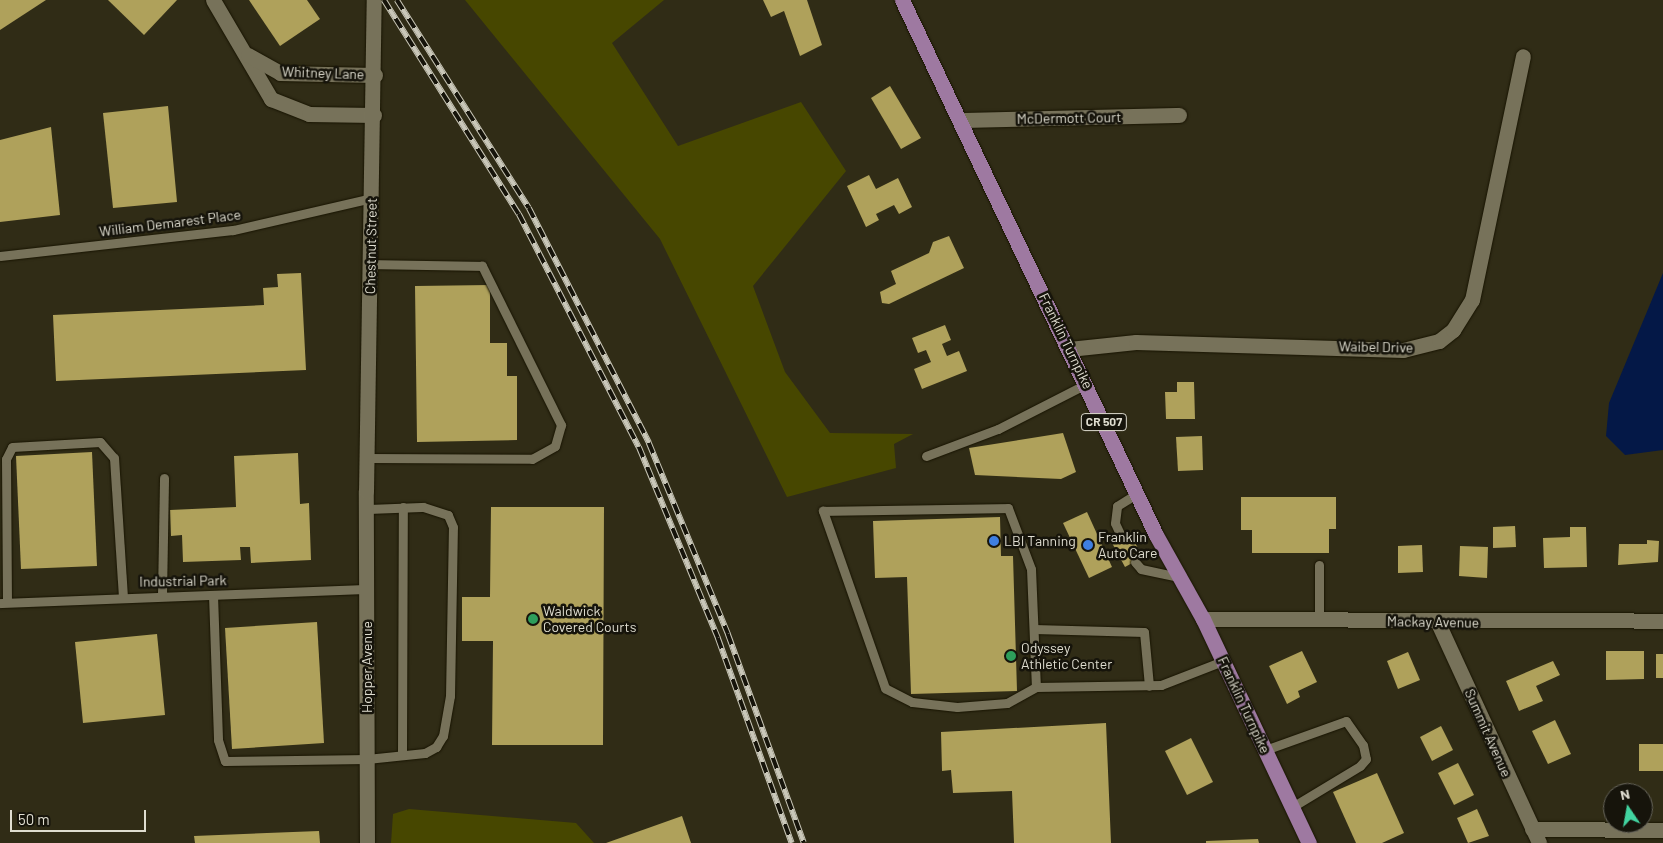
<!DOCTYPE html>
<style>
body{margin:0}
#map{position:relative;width:1663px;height:843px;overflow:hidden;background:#302c16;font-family:Barlow,sans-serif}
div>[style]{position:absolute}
.green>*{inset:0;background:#474700}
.water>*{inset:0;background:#041847}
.building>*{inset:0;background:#afa15b}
.roads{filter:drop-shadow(0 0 1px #181401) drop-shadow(0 0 1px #181401)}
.lane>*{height:9px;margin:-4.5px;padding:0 4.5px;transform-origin:4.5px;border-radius:4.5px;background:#77725a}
.street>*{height:15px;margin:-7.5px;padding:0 7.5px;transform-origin:7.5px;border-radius:7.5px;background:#77725a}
.secondary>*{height:15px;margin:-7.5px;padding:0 7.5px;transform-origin:7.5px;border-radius:7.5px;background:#77725a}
.primary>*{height:15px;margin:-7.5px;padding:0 7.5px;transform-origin:7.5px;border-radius:7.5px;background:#9e79a1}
.rail>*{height:5.5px;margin-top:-2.75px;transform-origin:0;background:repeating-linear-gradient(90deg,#16140b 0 11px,#c9c7b9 0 22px);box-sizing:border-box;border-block:1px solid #c9c7b9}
.dots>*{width:14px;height:14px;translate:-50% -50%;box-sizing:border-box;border:2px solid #16140b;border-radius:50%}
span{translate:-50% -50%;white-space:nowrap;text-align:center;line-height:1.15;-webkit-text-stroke:5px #16140b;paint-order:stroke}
.shield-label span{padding:1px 4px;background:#16140b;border:1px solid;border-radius:4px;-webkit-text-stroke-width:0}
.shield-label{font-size:12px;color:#dfddd0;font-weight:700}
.street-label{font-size:14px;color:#dfddd0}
.poi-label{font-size:14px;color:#dfddd0}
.left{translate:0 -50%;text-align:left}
.north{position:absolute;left:1603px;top:783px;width:50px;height:50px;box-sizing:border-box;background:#16140b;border:1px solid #66645a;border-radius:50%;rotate:348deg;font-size:14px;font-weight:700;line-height:20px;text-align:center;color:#dfddd0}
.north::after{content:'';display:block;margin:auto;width:18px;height:22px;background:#42d4a0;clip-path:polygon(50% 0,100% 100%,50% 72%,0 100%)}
.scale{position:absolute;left:10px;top:810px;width:136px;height:22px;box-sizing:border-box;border:2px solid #dfddd0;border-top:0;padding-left:6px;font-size:15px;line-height:18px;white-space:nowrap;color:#dfddd0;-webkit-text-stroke:4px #16140b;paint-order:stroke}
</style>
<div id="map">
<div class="green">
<i style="clip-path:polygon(465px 0,664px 0,612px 43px,678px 146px,801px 102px,846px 171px,753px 286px,785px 372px,830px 433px,913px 434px,894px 444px,896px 468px,787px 497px,660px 239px)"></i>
<i style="clip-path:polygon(409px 809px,576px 823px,594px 843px,391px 843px,393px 814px)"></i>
</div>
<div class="water">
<i style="clip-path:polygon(1663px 273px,1663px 450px,1625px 455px,1606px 436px,1609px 403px)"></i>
</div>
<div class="building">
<i style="clip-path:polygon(0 0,46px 0,0 30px)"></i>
<i style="clip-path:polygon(108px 0,177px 0,144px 35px)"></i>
<i style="clip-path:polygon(249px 0,307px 0,320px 19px,280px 46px)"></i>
<i style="clip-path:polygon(763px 0,807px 0,822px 45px,800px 56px,784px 11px,771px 17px)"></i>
<i style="clip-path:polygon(890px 86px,921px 138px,901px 149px,871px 98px)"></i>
<i style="clip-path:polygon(168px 106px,177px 202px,113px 208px,103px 113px)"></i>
<i style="clip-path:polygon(51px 127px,60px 215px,0 222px,0 140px)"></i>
<i style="clip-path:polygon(869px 175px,876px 189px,898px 178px,912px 207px,899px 214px,894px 205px,876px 214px,879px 220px,866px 227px,847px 186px)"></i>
<i style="clip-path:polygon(949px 236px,964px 268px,889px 304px,882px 303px,880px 292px,896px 284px,891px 271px,929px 253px,933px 242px)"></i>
<i style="clip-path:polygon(301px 273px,306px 370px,56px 381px,53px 315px,264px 305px,263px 288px,278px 287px,277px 274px)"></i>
<i style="clip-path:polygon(490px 285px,490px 343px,507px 343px,507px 376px,517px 376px,517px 440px,417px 442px,415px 286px)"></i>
<i style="clip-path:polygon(945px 325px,951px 340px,942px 344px,947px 356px,959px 351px,967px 371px,922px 389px,914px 369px,931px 362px,926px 350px,918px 353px,912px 338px)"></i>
<i style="clip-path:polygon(1177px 382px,1194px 382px,1195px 419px,1166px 419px,1165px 392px,1177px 392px)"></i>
<i style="clip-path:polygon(1063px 433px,1076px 472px,1061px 479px,975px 475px,969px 448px)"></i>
<i style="clip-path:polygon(1202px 436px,1203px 470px,1178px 471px,1176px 437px)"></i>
<i style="clip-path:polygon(92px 452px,97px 566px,21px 569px,16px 456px)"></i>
<i style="clip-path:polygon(298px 453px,300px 504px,309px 503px,311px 560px,251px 563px,250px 547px,240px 547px,241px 560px,183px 562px,182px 535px,171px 536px,170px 510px,236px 507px,234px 456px)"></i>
<i style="clip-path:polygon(1241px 497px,1336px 497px,1336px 529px,1329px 529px,1329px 553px,1252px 553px,1252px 530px,1241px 530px)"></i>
<i style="clip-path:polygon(491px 507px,604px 507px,603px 745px,492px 745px,493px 641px,462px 641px,462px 597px,490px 597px)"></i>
<i style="clip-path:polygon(1087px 512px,1112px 567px,1089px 578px,1063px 523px)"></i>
<i style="clip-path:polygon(1000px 517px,1001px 556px,1013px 556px,1017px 691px,911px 694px,907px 577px,875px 578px,873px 521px)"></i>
<i style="clip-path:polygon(1515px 526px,1516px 547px,1493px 548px,1493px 527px)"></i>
<i style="clip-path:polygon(1570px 527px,1586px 527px,1587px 567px,1544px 568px,1543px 538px,1570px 537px)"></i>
<i style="clip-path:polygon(1129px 532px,1143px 557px,1125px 567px,1111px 541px)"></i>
<i style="clip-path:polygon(1647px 540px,1659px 541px,1658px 562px,1618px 565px,1619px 544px,1647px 544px)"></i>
<i style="clip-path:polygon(1422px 545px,1423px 572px,1398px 573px,1398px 546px)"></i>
<i style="clip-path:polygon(1460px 546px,1488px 547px,1487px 578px,1459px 576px)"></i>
<i style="clip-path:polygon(317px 622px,324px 743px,232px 749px,225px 628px)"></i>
<i style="clip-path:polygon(157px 634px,165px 715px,83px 723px,75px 642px)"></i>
<i style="clip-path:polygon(1302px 651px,1317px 682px,1298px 691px,1300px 697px,1287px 704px,1269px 666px)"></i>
<i style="clip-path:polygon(1606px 651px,1644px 651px,1644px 679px,1606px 680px)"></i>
<i style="clip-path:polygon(1408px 652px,1420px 680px,1398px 689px,1387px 661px)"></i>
<i style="clip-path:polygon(1656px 654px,1663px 654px,1663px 678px,1656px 678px)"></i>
<i style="clip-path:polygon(1553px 661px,1560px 675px,1536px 686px,1543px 701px,1519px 711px,1506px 681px)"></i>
<i style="clip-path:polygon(1555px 720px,1571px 754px,1548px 764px,1532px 731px)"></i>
<i style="clip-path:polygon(1106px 723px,1111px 843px,1014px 843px,1012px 791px,953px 793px,951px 770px,942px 771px,941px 732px)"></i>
<i style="clip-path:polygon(1441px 726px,1453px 750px,1432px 761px,1420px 737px)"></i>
<i style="clip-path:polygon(1191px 738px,1213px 782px,1187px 795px,1165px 751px)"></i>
<i style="clip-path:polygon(1639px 744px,1663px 744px,1663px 771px,1639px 771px)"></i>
<i style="clip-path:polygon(1458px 763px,1474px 795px,1454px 805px,1438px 773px)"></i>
<i style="clip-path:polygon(1377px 773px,1404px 833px,1382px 843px,1356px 843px,1333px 792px)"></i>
<i style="clip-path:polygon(1477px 809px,1489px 836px,1468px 843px,1457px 818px)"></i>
<i style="clip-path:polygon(682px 816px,691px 843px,606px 843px)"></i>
<i style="clip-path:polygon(319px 831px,320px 843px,195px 843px,194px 836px)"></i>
<i style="clip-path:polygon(1258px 839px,1259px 843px,1206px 843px,1206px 841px)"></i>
</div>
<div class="roads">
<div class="lane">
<i style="left:0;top:256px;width:234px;rotate:-6.4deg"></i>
<i style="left:233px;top:230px;width:143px;rotate:-13deg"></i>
<i style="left:926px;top:456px;width:77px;rotate:-20.6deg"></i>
<i style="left:998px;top:429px;width:99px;rotate:-27.1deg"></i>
<i style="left:366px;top:458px;width:166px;rotate:0.3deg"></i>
<i style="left:532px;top:459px;width:26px;rotate:-29deg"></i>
<i style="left:555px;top:446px;width:22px;rotate:-74deg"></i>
<i style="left:561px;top:425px;width:178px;rotate:-116.4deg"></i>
<i style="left:482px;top:266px;width:112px;rotate:-179deg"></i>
<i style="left:1121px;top:536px;width:14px;rotate:-115deg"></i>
<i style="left:1115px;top:523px;width:17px;rotate:-83deg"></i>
<i style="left:1117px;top:506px;width:22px;rotate:-32deg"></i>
<i style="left:1135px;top:562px;width:9px;rotate:49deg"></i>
<i style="left:1141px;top:569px;width:39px;rotate:12deg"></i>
<i style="left:1319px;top:565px;width:55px;rotate:90deg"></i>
<i style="left:162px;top:595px;width:117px;rotate:-89deg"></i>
<i style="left:213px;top:595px;width:145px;rotate:88deg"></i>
<i style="left:218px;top:740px;width:22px;rotate:72deg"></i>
<i style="left:225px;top:761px;width:142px;rotate:-0.8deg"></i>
<i style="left:367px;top:759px;width:58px;rotate:-5.9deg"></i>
<i style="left:425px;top:753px;width:13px;rotate:-29deg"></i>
<i style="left:436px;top:747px;width:13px;rotate:-58deg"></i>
<i style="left:443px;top:736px;width:41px;rotate:-80.1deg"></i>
<i style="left:450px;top:696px;width:169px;rotate:-89deg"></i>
<i style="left:453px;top:527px;width:13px;rotate:-113deg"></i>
<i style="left:448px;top:515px;width:26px;rotate:-162deg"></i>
<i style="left:423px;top:507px;width:57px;rotate:178deg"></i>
<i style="left:7px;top:602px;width:143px;rotate:-90.4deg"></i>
<i style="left:6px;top:459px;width:13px;rotate:-63deg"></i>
<i style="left:12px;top:447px;width:88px;rotate:-3.3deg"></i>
<i style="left:100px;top:442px;width:21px;rotate:49deg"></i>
<i style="left:114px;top:458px;width:139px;rotate:86.3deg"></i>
<i style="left:0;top:603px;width:367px;rotate:-2.2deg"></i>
<i style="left:1034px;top:629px;width:110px;rotate:1.6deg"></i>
<i style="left:1144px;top:632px;width:54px;rotate:84.7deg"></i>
<i style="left:1036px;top:687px;width:33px;rotate:151deg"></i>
<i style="left:1007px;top:703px;width:50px;rotate:175.4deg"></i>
<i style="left:957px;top:707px;width:45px;rotate:-173.7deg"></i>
<i style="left:912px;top:702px;width:30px;rotate:-153deg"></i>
<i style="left:885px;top:688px;width:188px;rotate:-109.3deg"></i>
<i style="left:823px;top:511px;width:185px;rotate:-0.9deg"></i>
<i style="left:1008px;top:508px;width:65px;rotate:69.3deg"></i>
<i style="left:1031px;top:569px;width:118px;rotate:87.6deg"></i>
<i style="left:1036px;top:687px;width:125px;rotate:-0.9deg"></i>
<i style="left:1161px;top:685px;width:66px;rotate:-21.2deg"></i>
<i style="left:1265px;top:750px;width:86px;rotate:-19.7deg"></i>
<i style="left:1346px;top:721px;width:29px;rotate:55deg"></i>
<i style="left:1363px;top:745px;width:14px;rotate:78deg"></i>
<i style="left:1366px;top:759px;width:9px;rotate:131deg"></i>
<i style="left:1360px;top:766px;width:79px;rotate:148.9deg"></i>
<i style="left:402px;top:755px;width:248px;rotate:-89.8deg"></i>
</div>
<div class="street">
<i style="left:213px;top:0;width:115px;rotate:59.6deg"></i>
<i style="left:271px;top:99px;width:41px;rotate:21.5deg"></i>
<i style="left:309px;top:114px;width:65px;rotate:0.9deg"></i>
<i style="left:248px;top:55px;width:37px;rotate:29deg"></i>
<i style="left:280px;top:73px;width:95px;rotate:1.2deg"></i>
<i style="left:960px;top:120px;width:219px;rotate:-1.3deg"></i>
<i style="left:1069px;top:349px;width:67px;rotate:-6deg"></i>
<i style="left:1136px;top:342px;width:267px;rotate:1.7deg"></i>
<i style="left:1403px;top:350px;width:37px;rotate:-14deg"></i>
<i style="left:1439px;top:341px;width:18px;rotate:-38deg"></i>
<i style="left:1453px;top:330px;width:36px;rotate:-58deg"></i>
<i style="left:1472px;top:300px;width:249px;rotate:-78.2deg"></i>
<i style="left:1203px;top:619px;width:460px;rotate:0.2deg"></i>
<i style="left:1438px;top:623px;width:242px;rotate:65.3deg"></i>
<i style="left:1532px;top:829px;width:131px;rotate:0.4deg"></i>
</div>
<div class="secondary">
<i style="left:367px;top:843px;width:352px;rotate:-90.2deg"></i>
<i style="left:366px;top:491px;width:491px;rotate:-89.1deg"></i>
</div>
<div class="primary">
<i style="left:902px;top:0;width:592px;rotate:64.6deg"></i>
<i style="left:1156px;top:535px;width:96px;rotate:60.8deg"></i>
<i style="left:1203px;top:619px;width:248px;rotate:64.7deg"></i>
</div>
</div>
<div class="rail">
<i style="left:384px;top:0;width:253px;rotate:57.8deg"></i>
<i style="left:519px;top:214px;width:262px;rotate:62.8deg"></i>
<i style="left:639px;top:447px;width:207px;rotate:67.5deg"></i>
<i style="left:718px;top:638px;width:218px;rotate:70.2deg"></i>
<i style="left:397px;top:0;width:246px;rotate:57.6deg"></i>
<i style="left:529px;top:208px;width:264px;rotate:62.9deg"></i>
<i style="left:649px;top:443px;width:207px;rotate:67.5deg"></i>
<i style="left:728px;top:634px;width:222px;rotate:70deg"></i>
</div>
<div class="dots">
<i style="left:994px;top:541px;background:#3f7fe0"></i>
<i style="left:1088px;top:545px;background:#3f7fe0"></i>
<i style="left:533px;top:619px;background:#2e9e5b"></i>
<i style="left:1011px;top:656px;background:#2e9e5b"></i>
</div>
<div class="shield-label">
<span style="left:1104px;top:422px">CR 507</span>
</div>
<div class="street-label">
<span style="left:323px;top:73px;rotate:2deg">Whitney Lane</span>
<span style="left:1069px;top:118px;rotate:-1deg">McDermott Court</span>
<span style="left:170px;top:223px;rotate:-7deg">William Demarest Place</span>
<span style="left:371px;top:246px;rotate:-89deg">Chestnut Street</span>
<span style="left:1066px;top:341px;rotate:64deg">Franklin Turnpike</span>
<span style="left:1376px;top:347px;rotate:1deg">Waibel Drive</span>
<span style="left:183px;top:581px;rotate:-1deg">Industrial Park</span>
<span style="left:1433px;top:622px;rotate:1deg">Mackay Avenue</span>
<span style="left:367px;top:667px;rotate:-90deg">Hopper Avenue</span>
<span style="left:1244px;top:705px;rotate:65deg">Franklin Turnpike</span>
<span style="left:1488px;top:733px;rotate:66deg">Summit Avenue</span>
</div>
<div class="poi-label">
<span class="left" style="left:1098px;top:545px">Franklin<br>Auto Care</span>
<span class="left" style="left:1004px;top:541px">LBI Tanning</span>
<span class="left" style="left:543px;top:619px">Waldwick<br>Covered Courts</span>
<span class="left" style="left:1021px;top:656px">Odyssey<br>Athletic Center</span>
</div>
<div class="north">N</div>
<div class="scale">50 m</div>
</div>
